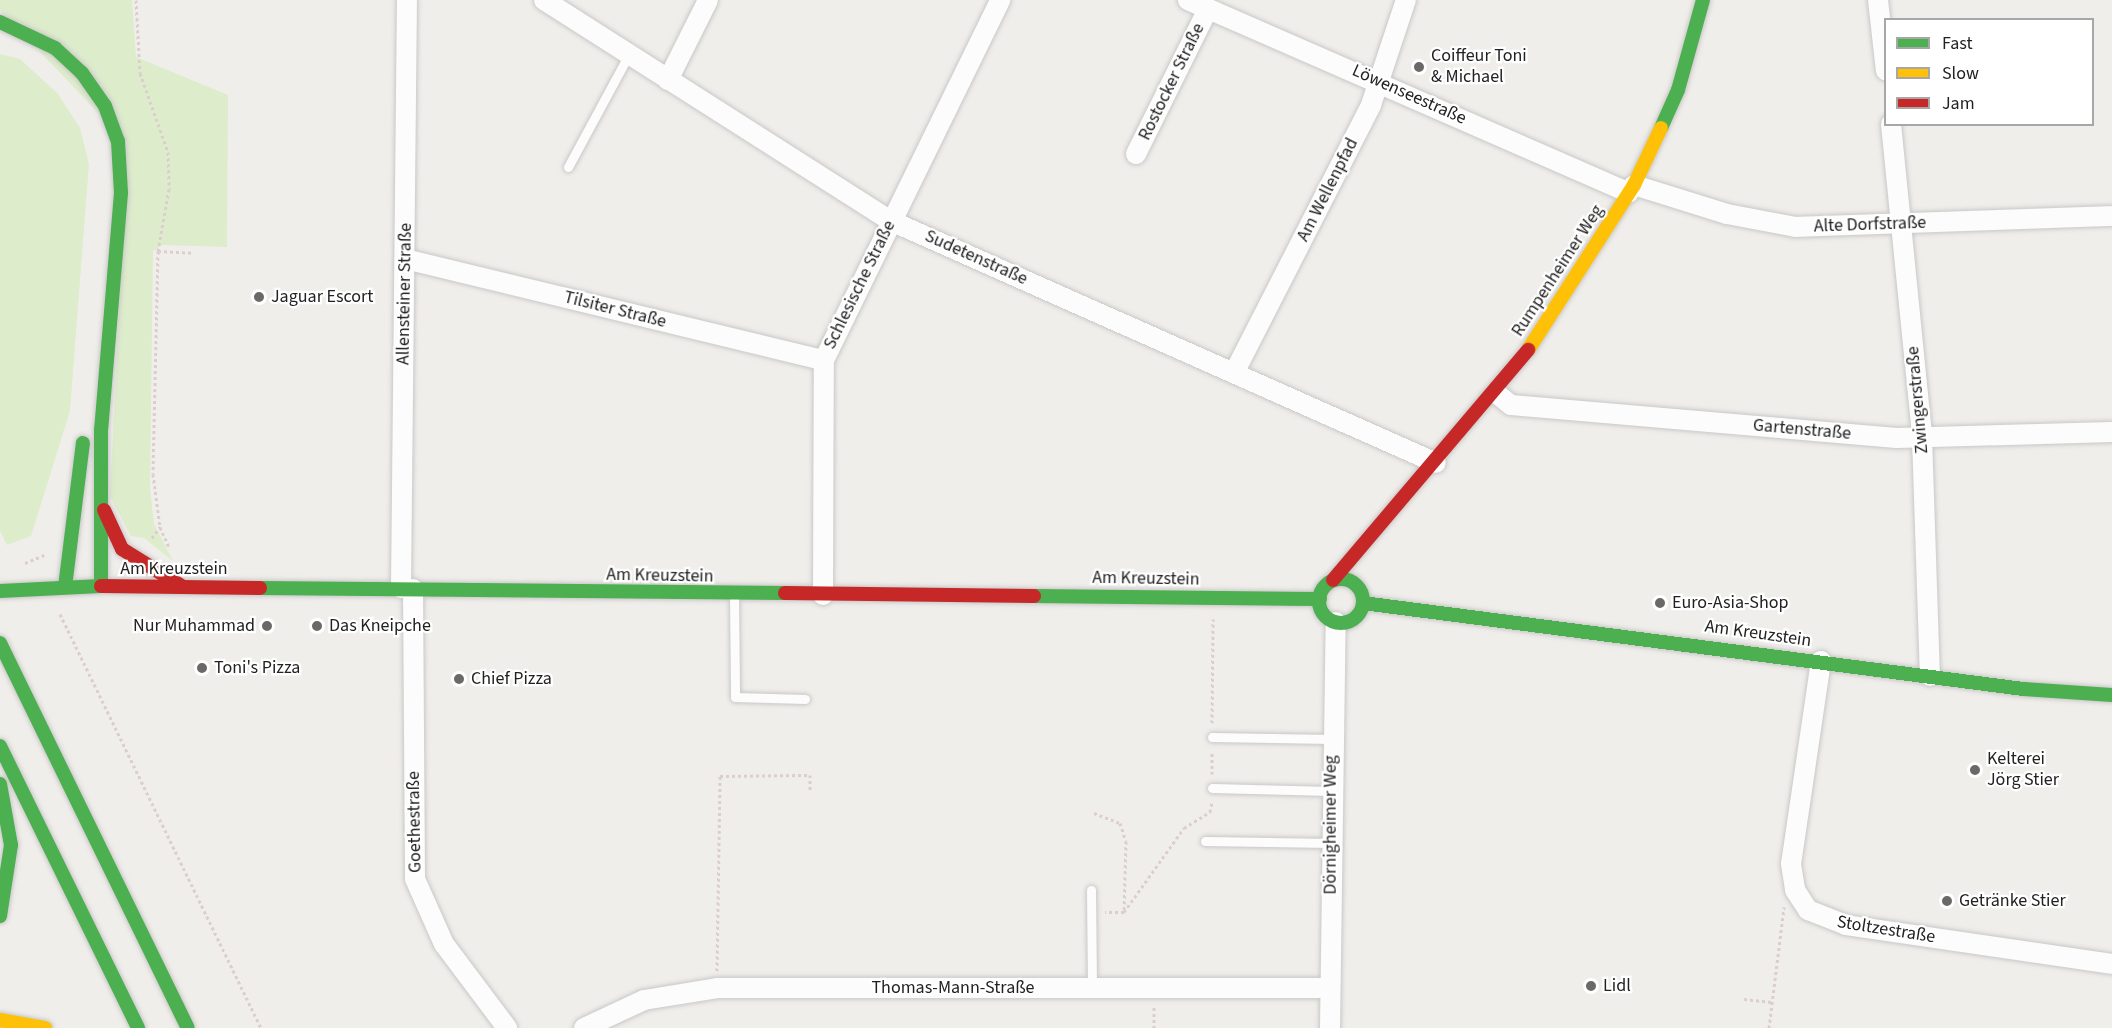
<!DOCTYPE html>
<meta charset="utf-8">
<style>
body{margin:0}
#map{position:relative;width:2112px;height:1028px;overflow:hidden;background:#f0eeeb;font-family:"Source Sans 3",sans-serif}
div>[style]{position:absolute}
.grass>*{inset:0;background:#ddeccb}
.path>*{height:3px;margin-top:-1.5px;transform-origin:0;background:repeating-linear-gradient(90deg,#dccecd 0 3px,transparent 0 6px)}
.roads{filter:drop-shadow(0 0 2px #c9c8c7) drop-shadow(0 0 2px #c9c8c7)}
.lane>*{height:9px;margin:-4.5px;padding:0 4.5px;transform-origin:4.5px;border-radius:4.5px;background:#fdfcfc}
.street>*{height:20px;margin:-10px;padding:0 10px;transform-origin:10px;border-radius:10px;background:#fdfcfc}
.fast>*{height:14px;margin:-7px;padding:0 7px;transform-origin:7px;border-radius:7px;background:#4caf50}
.fast>.ring{margin:-7px;padding:0;box-sizing:content-box;background:none;border:14px solid #4caf50;border-radius:50%}
.slow>*{height:14px;margin:-7px;padding:0 7px;transform-origin:7px;border-radius:7px;background:#ffc107}
.jam>*{height:14px;margin:-7px;padding:0 7px;transform-origin:7px;border-radius:7px;background:#c62828}
.dots>*{width:16px;height:16px;translate:-50% -50%;box-sizing:border-box;border:3px solid #fff;border-radius:50%}
span{translate:-50% -50%;white-space:nowrap;text-align:center;line-height:1.15;-webkit-text-stroke:4.5px #fff;paint-order:stroke}
.poi-label{font-size:18px;color:#222}
.left{translate:0 -50%;text-align:left}
.right{translate:-100% -50%;text-align:right}
.street-label{font-size:18px;color:#222}
.legend{position:absolute;left:1884px;top:18px;width:210px;height:108px;box-sizing:border-box;background:#fff;border:2px solid #a7a7a7;margin:0;padding:8px 10px;list-style:none;font-size:18px;color:#222}
.legend li{display:flex;align-items:center;gap:12px;height:30px}
.legend b{width:30px;border:2px solid #a7a7a7}
</style>
<div id="map">
<div class="grass">
<i style="clip-path:polygon(0 0,132px 0,136px 57px,228px 95px,227px 247px,162px 245px,153px 251px,150px 488px,154px 524px,173px 561px,144px 538px,131px 536px,110px 497px,127px 143px,0 10px)"></i>
<i style="clip-path:polygon(0 54px,20px 59px,58px 94px,80px 128px,89px 164px,70px 411px,31px 536px,7px 545px,0 531px)"></i>
</div>
<div class="path">
<i style="left:136px;top:0;width:73px;rotate:86.9deg"></i>
<i style="left:140px;top:73px;width:84px;rotate:70.5deg"></i>
<i style="left:168px;top:152px;width:37px;rotate:88deg"></i>
<i style="left:169px;top:189px;width:63px;rotate:100.1deg"></i>
<i style="left:158px;top:251px;width:223px;rotate:91.3deg"></i>
<i style="left:153px;top:474px;width:53px;rotate:82.5deg"></i>
<i style="left:160px;top:527px;width:22px;rotate:66deg"></i>
<i style="left:158px;top:251px;width:34px;rotate:3deg"></i>
<i style="left:152px;top:538px;width:14px;rotate:-54deg"></i>
<i style="left:25px;top:563px;width:21px;rotate:-23deg"></i>
<i style="left:60px;top:614px;width:460px;rotate:64.1deg"></i>
<i style="left:1212px;top:723px;width:104px;rotate:-89.4deg"></i>
<i style="left:1212px;top:774px;width:23px;rotate:-90deg"></i>
<i style="left:1094px;top:813px;width:28px;rotate:21deg"></i>
<i style="left:1120px;top:823px;width:19px;rotate:72deg"></i>
<i style="left:1126px;top:841px;width:71px;rotate:91.6deg"></i>
<i style="left:1124px;top:912px;width:19px;rotate:180deg"></i>
<i style="left:1124px;top:912px;width:103px;rotate:-54.5deg"></i>
<i style="left:1184px;top:828px;width:31px;rotate:-32deg"></i>
<i style="left:1210px;top:812px;width:10px;rotate:-79deg"></i>
<i style="left:717px;top:971px;width:195px;rotate:-89.1deg"></i>
<i style="left:720px;top:776px;width:90px;rotate:-0.6deg"></i>
<i style="left:810px;top:775px;width:15px;rotate:90deg"></i>
<i style="left:1744px;top:999px;width:28px;rotate:6deg"></i>
<i style="left:1154px;top:1028px;width:22px;rotate:-90deg"></i>
<i style="left:1769px;top:1028px;width:122px;rotate:-82.9deg"></i>
</div>
<div class="roads">
<div class="lane">
<i style="left:568px;top:167px;width:128px;rotate:-61.6deg"></i>
<i style="left:734px;top:595px;width:102px;rotate:89.4deg"></i>
<i style="left:735px;top:697px;width:70px;rotate:1.6deg"></i>
<i style="left:1212px;top:737px;width:120px;rotate:1deg"></i>
<i style="left:1212px;top:788px;width:119px;rotate:1.4deg"></i>
<i style="left:1205px;top:841px;width:126px;rotate:0.9deg"></i>
<i style="left:1091px;top:890px;width:98px;rotate:89.4deg"></i>
</div>
<div class="street">
<i style="left:544px;top:0;width:411px;rotate:32.5deg"></i>
<i style="left:891px;top:221px;width:596px;rotate:23.94deg"></i>
<i style="left:1188px;top:0;width:481px;rotate:23.6deg"></i>
<i style="left:1878px;top:0;width:71px;rotate:83.6deg"></i>
<i style="left:668px;top:80px;width:89px;rotate:-63.4deg"></i>
<i style="left:1891px;top:124px;width:315px;rotate:84.3deg"></i>
<i style="left:1922px;top:437px;width:239px;rotate:88.1deg"></i>
<i style="left:1136px;top:154px;width:162px;rotate:-63.6deg"></i>
<i style="left:1634px;top:185px;width:97px;rotate:17.3deg"></i>
<i style="left:1727px;top:214px;width:70px;rotate:10.7deg"></i>
<i style="left:1796px;top:227px;width:316px;rotate:-2deg"></i>
<i style="left:405px;top:259px;width:431px;rotate:13.6deg"></i>
<i style="left:1234px;top:373px;width:301px;rotate:-62.9deg"></i>
<i style="left:1371px;top:105px;width:111px;rotate:-71.6deg"></i>
<i style="left:1496px;top:393px;width:19px;rotate:39deg"></i>
<i style="left:1511px;top:405px;width:387px;rotate:4.9deg"></i>
<i style="left:1897px;top:438px;width:215px;rotate:-1.6deg"></i>
<i style="left:401px;top:588px;width:588px;rotate:-89.42deg"></i>
<i style="left:413px;top:589px;width:290px;rotate:89.6deg"></i>
<i style="left:415px;top:879px;width:71px;rotate:66deg"></i>
<i style="left:444px;top:944px;width:105px;rotate:53.1deg"></i>
<i style="left:823px;top:595px;width:235px;rotate:-89.8deg"></i>
<i style="left:824px;top:360px;width:401px;rotate:-63.9deg"></i>
<i style="left:1821px;top:661px;width:205px;rotate:98.4deg"></i>
<i style="left:1791px;top:864px;width:26px;rotate:81deg"></i>
<i style="left:1795px;top:890px;width:24px;rotate:57deg"></i>
<i style="left:1808px;top:910px;width:41px;rotate:21.5deg"></i>
<i style="left:1846px;top:925px;width:269px;rotate:8.3deg"></i>
<i style="left:584px;top:1028px;width:66px;rotate:-25deg"></i>
<i style="left:644px;top:1000px;width:74px;rotate:-9.3deg"></i>
<i style="left:717px;top:988px;width:613px"></i>
<i style="left:1330px;top:1028px;width:406px;rotate:-89.2deg"></i>
</div>
<div class="fast">
<i style="left:0;top:22px;width:61px;rotate:25.3deg"></i>
<i style="left:55px;top:48px;width:37px;rotate:43deg"></i>
<i style="left:82px;top:73px;width:40px;rotate:55.1deg"></i>
<i style="left:105px;top:106px;width:37px;rotate:70deg"></i>
<i style="left:118px;top:141px;width:52px;rotate:86.7deg"></i>
<i style="left:121px;top:193px;width:237px;rotate:94.8deg"></i>
<i style="left:101px;top:429px;width:157px;rotate:90deg"></i>
<i style="left:1661px;top:128px;width:42px;rotate:-65.9deg"></i>
<i style="left:1678px;top:90px;width:93px;rotate:-74.5deg"></i>
<i class="ring" style="left:1319px;top:579px;width:30px;height:30px"></i>
<i style="left:65px;top:587px;width:145px;rotate:-82.9deg"></i>
<i style="left:260px;top:588px;width:525px;rotate:0.55deg"></i>
<i style="left:0;top:591px;width:101px;rotate:-2.8deg"></i>
<i style="left:1034px;top:596px;width:286px;rotate:0.6deg"></i>
<i style="left:1363px;top:603px;width:666px;rotate:7.42deg"></i>
<i style="left:2023px;top:689px;width:89px;rotate:3.9deg"></i>
<i style="left:0;top:643px;width:428px;rotate:64deg"></i>
<i style="left:0;top:746px;width:314px;rotate:63.9deg"></i>
<i style="left:0;top:784px;width:62px;rotate:79.8deg"></i>
<i style="left:11px;top:845px;width:72px;rotate:98.8deg"></i>
</div>
<div class="slow">
<i style="left:1528px;top:350px;width:196px;rotate:-57.3deg"></i>
<i style="left:1634px;top:185px;width:63px;rotate:-64.7deg"></i>
<i style="left:0;top:1020px;width:46px;rotate:10.1deg"></i>
</div>
<div class="jam">
<i style="left:104px;top:510px;width:43px;rotate:65.2deg"></i>
<i style="left:122px;top:549px;width:72px;rotate:31.9deg"></i>
<i style="left:1333px;top:580px;width:302px;rotate:-49.7deg"></i>
<i style="left:101px;top:586px;width:159px;rotate:0.7deg"></i>
<i style="left:785px;top:593px;width:249px;rotate:0.7deg"></i>
</div>
</div>
<div class="dots">
<i style="left:1419px;top:67px;background:#6a6968"></i>
<i style="left:259px;top:297px;background:#6a6968"></i>
<i style="left:1660px;top:603px;background:#6a6968"></i>
<i style="left:267px;top:626px;background:#6a6968"></i>
<i style="left:317px;top:626px;background:#6a6968"></i>
<i style="left:202px;top:668px;background:#6a6968"></i>
<i style="left:459px;top:679px;background:#6a6968"></i>
<i style="left:1975px;top:770px;background:#6a6968"></i>
<i style="left:1947px;top:901px;background:#6a6968"></i>
<i style="left:1591px;top:986px;background:#6a6968"></i>
</div>
<div class="poi-label">
<span class="left" style="left:1431px;top:67px">Coiffeur Toni<br>&amp; Michael</span>
<span class="left" style="left:271px;top:297px">Jaguar Escort</span>
<span class="left" style="left:1672px;top:603px">Euro-Asia-Shop</span>
<span class="right" style="left:255px;top:626px">Nur Muhammad</span>
<span class="left" style="left:329px;top:626px">Das Kneipche</span>
<span class="left" style="left:214px;top:668px">Toni's Pizza</span>
<span class="left" style="left:471px;top:679px">Chief Pizza</span>
<span class="left" style="left:1987px;top:770px">Kelterei<br>Jörg Stier</span>
<span class="left" style="left:1959px;top:901px">Getränke Stier</span>
<span class="left" style="left:1603px;top:986px">Lidl</span>
</div>
<div class="street-label">
<span style="left:1172px;top:82px;rotate:-64deg">Rostocker Straße</span>
<span style="left:1409px;top:95px;rotate:24deg">Löwenseestraße</span>
<span style="left:1328px;top:190px;rotate:-63deg">Am Wellenpfad</span>
<span style="left:1870px;top:225px;rotate:-2deg">Alte Dorfstraße</span>
<span style="left:976px;top:258px;rotate:24deg">Sudetenstraße</span>
<span style="left:1558px;top:271px;rotate:-57deg">Rumpenheimer Weg</span>
<span style="left:860px;top:285px;rotate:-64deg">Schlesische Straße</span>
<span style="left:405px;top:294px;rotate:-89deg">Allensteiner Straße</span>
<span style="left:615px;top:310px;rotate:14deg">Tilsiter Straße</span>
<span style="left:1918px;top:400px;rotate:-95deg">Zwingerstraße</span>
<span style="left:1802px;top:430px;rotate:5deg">Gartenstraße</span>
<span style="left:174px;top:569px">Am Kreuzstein</span>
<span style="left:660px;top:576px;rotate:1deg">Am Kreuzstein</span>
<span style="left:1146px;top:579px;rotate:1deg">Am Kreuzstein</span>
<span style="left:1758px;top:634px;rotate:8deg">Am Kreuzstein</span>
<span style="left:415px;top:822px;rotate:-91deg">Goethestraße</span>
<span style="left:1331px;top:825px;rotate:-90deg">Dörnigheimer Weg</span>
<span style="left:1886px;top:930px;rotate:9deg">Stoltzestraße</span>
<span style="left:953px;top:988px">Thomas-Mann-Straße</span>
</div>
<ul class="legend">
<li><b style="height:8px;background:#4caf50"></b>Fast</li>
<li><b style="height:8px;background:#ffc107"></b>Slow</li>
<li><b style="height:8px;background:#c62828"></b>Jam</li>
</ul>
</div>
